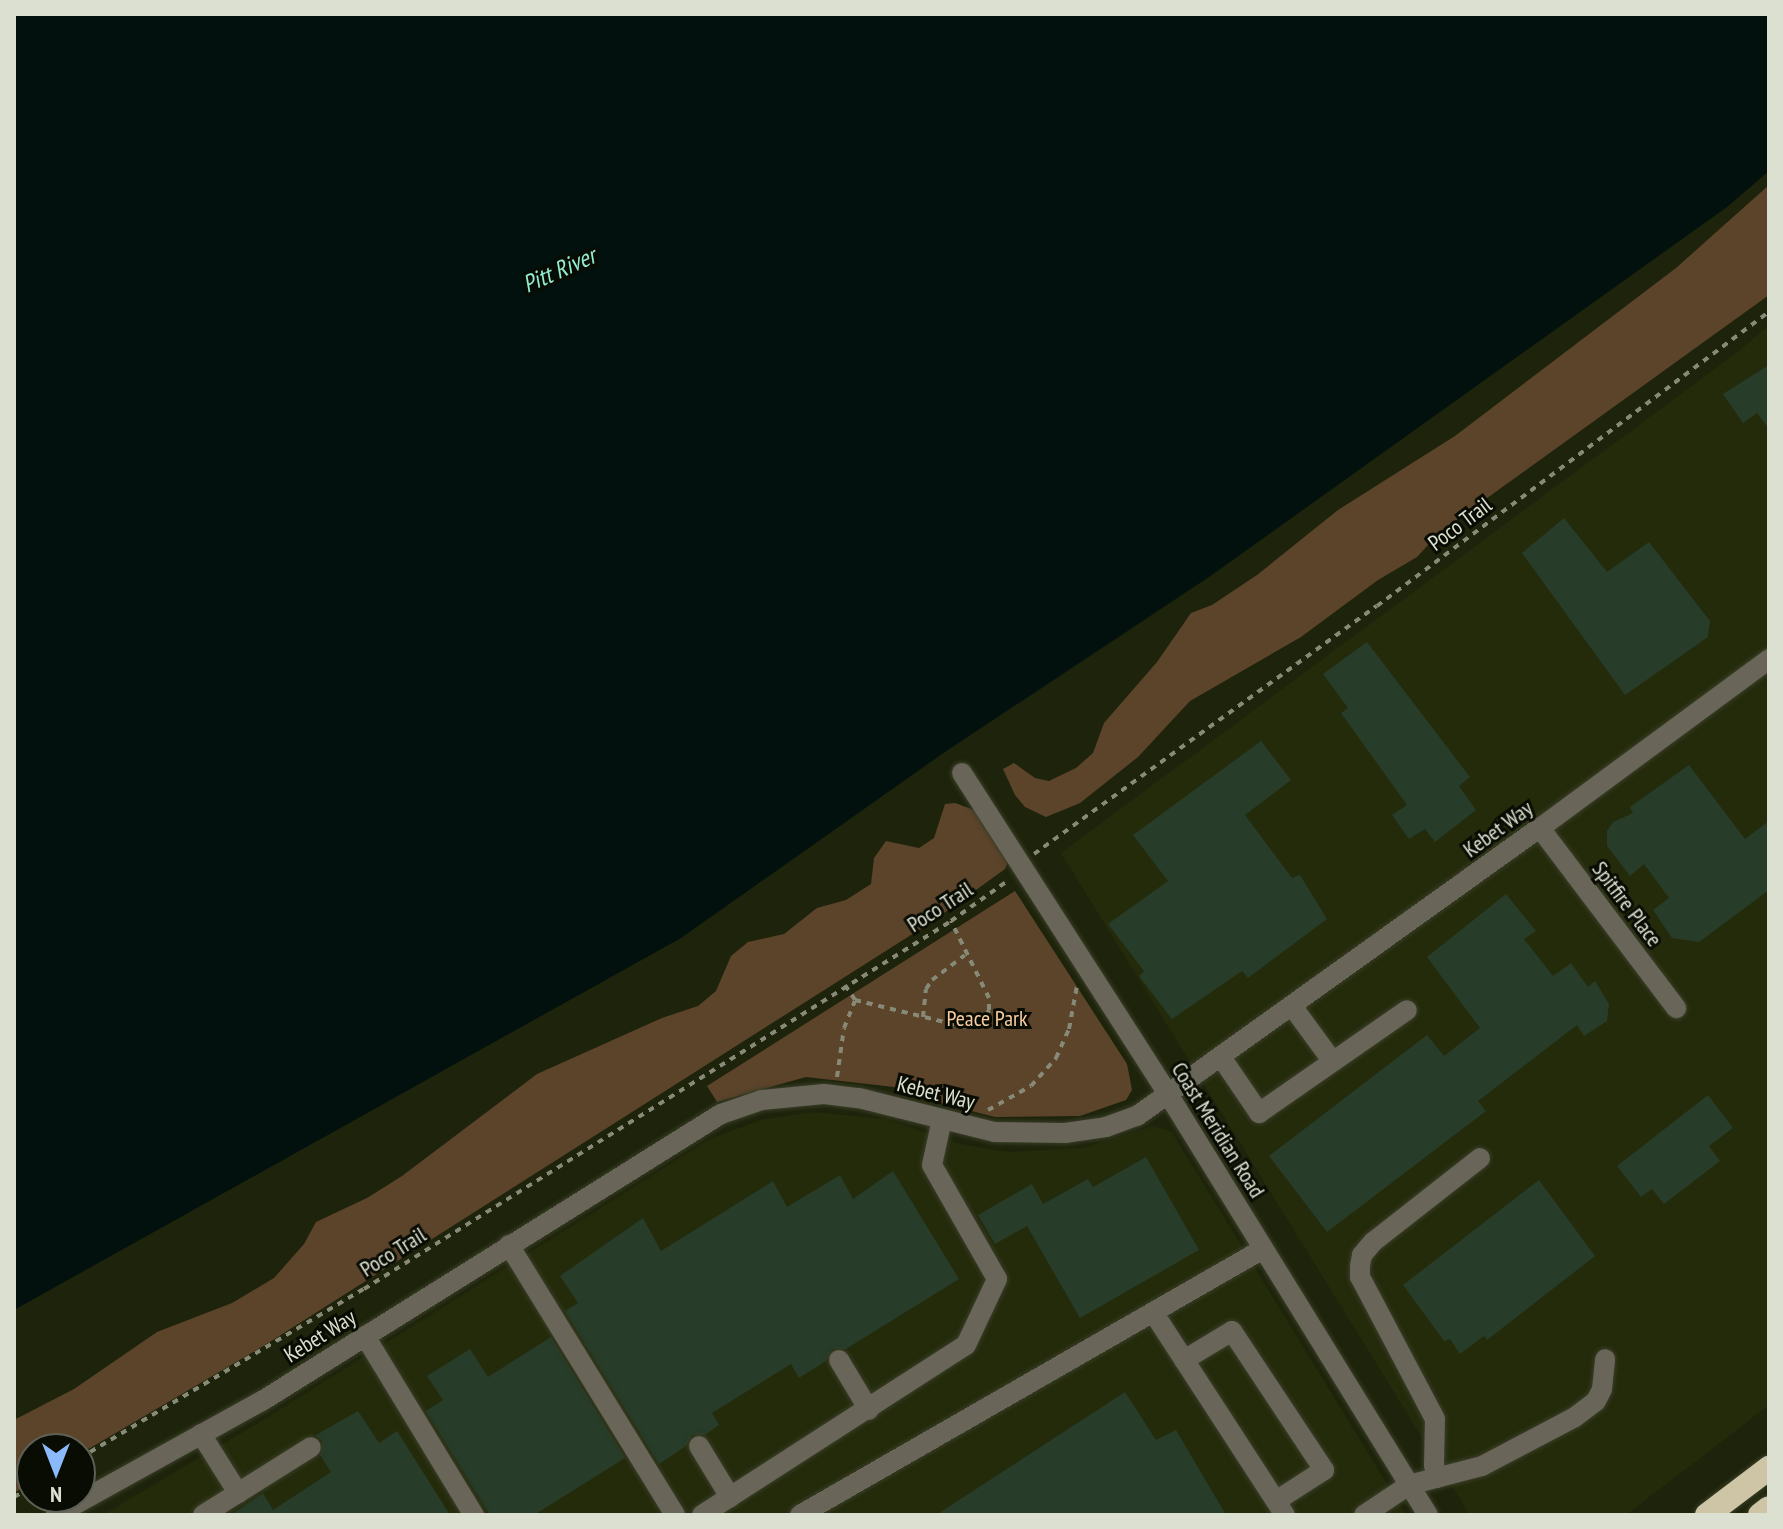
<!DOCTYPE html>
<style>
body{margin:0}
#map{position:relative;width:1783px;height:1529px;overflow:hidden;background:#1e240b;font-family:"PT Sans Narrow",sans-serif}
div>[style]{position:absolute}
.built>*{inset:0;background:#242b0b}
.green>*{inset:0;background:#5c442b}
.water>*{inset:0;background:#02110d}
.building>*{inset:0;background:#273c29}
.path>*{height:4px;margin-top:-2px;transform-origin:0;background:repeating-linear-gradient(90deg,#868a77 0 6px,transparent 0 12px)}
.roads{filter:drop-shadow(0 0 2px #393e27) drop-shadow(0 0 2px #393e27)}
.minor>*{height:20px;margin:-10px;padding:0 10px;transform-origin:10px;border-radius:10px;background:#696559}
.highway>*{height:24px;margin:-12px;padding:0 12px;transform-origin:12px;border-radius:12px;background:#cec5a7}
span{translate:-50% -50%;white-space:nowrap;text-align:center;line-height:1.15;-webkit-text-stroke:6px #090c03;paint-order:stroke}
.street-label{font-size:22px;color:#dce0d1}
.park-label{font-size:22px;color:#f9cca1}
.water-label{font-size:24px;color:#92eed5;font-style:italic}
.frame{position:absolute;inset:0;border:16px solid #dce0d1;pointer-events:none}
.north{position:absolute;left:16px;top:1433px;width:80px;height:80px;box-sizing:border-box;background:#090c03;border:2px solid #5d6155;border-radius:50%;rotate:180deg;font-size:22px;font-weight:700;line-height:32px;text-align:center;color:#dce0d1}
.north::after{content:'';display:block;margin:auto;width:28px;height:36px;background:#8abafc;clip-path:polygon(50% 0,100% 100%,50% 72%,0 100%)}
</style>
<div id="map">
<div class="built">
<i style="clip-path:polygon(1769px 325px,1769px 1405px,1626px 1515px,1470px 1515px,1061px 853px,1739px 351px)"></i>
<i style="clip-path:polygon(814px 1112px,885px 1119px,960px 1144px,1008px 1152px,1083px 1148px,1153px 1126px,1172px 1132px,1406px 1515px,103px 1515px,258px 1423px,710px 1139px,761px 1120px)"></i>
</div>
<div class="green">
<i style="clip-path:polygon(1769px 185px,1769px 295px,1440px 532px,1417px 557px,1378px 580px,1301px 637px,1190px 701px,1138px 757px,1080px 803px,1046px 817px,1025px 807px,1015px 795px,1003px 769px,1014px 763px,1035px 778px,1049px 781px,1076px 768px,1093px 753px,1104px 723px,1157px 662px,1191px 613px,1212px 605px,1257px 575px,1338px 510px,1455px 436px,1676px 268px)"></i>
<i style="clip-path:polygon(955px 803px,977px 811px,1008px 862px,1005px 869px,933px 921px,265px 1345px,80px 1454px,80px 1449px,32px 1449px,32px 1482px,14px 1493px,14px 1420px,74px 1389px,157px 1332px,232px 1303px,274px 1278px,304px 1244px,316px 1222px,367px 1198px,402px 1176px,537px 1074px,662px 1018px,698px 1006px,716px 991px,731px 956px,748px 942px,784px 934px,817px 908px,846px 900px,871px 884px,874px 858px,886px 841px,919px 848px,934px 838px,945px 804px)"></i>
<i style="clip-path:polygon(1015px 891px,1127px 1064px,1132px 1090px,1126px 1100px,1080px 1116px,995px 1117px,944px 1104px,894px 1087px,806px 1077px,717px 1102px,707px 1086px)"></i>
</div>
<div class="water">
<i style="clip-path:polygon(14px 14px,1769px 14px,1769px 171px,1727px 207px,1209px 577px,942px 754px,681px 938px,14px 1310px)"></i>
</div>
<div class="building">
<i style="clip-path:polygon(1769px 365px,1769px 429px,1757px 413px,1743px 423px,1723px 394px)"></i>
<i style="clip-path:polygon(1564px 518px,1607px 572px,1649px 542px,1710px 621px,1708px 637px,1625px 695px,1522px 553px)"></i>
<i style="clip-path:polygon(1367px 642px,1470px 777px,1459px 786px,1476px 810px,1435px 842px,1425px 829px,1409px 839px,1392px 815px,1407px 805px,1341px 713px,1348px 708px,1323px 674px)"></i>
<i style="clip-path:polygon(1261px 741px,1291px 780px,1245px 815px,1292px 878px,1300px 875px,1327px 919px,1248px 978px,1242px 971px,1172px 1019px,1139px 976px,1144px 971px,1108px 924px,1168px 881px,1133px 835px)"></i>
<i style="clip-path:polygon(1689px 765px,1745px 839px,1769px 821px,1769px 890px,1699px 942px,1672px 938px,1653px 910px,1669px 898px,1644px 864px,1630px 876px,1607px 846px,1607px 831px,1613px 822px,1633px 813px,1630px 807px)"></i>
<i style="clip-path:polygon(1506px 894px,1536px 931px,1524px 939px,1553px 976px,1571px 963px,1588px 987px,1595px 981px,1609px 1004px,1607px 1021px,1584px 1036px,1577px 1025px,1478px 1101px,1486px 1111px,1327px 1232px,1269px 1156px,1427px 1035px,1444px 1056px,1480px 1028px,1427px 957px)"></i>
<i style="clip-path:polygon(1708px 1095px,1733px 1128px,1709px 1146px,1720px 1161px,1664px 1204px,1652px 1189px,1641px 1197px,1617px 1166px)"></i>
<i style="clip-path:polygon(1146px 1157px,1199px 1250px,1080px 1318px,1027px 1226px,995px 1244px,978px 1215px,1032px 1184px,1043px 1204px,1088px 1179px,1093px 1187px)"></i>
<i style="clip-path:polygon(893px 1171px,959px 1279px,846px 1349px,832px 1349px,826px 1361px,799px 1378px,791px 1364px,712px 1413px,719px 1425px,705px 1435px,692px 1435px,686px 1446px,659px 1464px,565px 1311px,578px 1303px,560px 1276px,643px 1218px,661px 1251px,773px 1181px,787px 1207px,840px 1175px,853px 1199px)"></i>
<i style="clip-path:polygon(1539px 1180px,1595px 1256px,1487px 1340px,1484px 1336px,1460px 1354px,1450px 1339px,1444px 1341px,1403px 1285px)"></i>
<i style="clip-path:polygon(551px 1337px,625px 1458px,534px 1515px,490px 1515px,426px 1411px,443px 1400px,427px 1376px,470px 1349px,488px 1377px)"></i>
<i style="clip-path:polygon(1125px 1392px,1156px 1440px,1176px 1430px,1226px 1515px,936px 1515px)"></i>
<i style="clip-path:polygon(358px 1411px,379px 1443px,397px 1431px,450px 1515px,231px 1515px,263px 1493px,273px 1510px,331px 1472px,320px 1455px,322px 1441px,316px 1435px)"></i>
</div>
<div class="path">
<i style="left:1034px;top:854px;width:423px;rotate:-35.9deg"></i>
<i style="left:1377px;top:606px;width:490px;rotate:-36.9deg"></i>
<i style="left:845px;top:985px;width:18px;rotate:56deg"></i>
<i style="left:855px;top:1000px;width:113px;rotate:13.8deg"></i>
<i style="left:965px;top:1027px;width:16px;rotate:-11deg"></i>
<i style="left:981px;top:1024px;width:16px;rotate:-60deg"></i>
<i style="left:989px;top:1010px;width:12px;rotate:-90deg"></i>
<i style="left:989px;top:998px;width:86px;rotate:-116.3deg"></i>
<i style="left:923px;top:1017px;width:28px;rotate:-84deg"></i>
<i style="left:926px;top:989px;width:11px;rotate:-56deg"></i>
<i style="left:932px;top:980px;width:41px;rotate:-37.1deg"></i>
<i style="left:837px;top:1077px;width:49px;rotate:-81.9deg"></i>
<i style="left:844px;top:1028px;width:29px;rotate:-68deg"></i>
<i style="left:988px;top:1110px;width:49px;rotate:-29.2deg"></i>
<i style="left:1031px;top:1086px;width:38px;rotate:-48deg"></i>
<i style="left:1056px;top:1058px;width:32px;rotate:-66deg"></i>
<i style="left:1069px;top:1029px;width:44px;rotate:-79.5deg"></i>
<i style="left:80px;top:1458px;width:330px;rotate:-30.8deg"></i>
<i style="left:364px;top:1289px;width:693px;rotate:-32.08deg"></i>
<i style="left:951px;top:921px;width:71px;rotate:-35.3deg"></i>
<i style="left:14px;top:1497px;width:21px;rotate:-29deg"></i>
</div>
<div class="roads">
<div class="minor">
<i style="left:962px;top:773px;width:381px;rotate:57.3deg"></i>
<i style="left:1168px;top:1094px;width:495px;rotate:58.3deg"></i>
<i style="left:1540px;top:828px;width:226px;rotate:52.9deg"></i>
<i style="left:1292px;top:1006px;width:69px;rotate:53.8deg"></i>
<i style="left:1221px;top:1057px;width:68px;rotate:55.8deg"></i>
<i style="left:1259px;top:1113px;width:180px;rotate:-34.8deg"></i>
<i style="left:509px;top:1245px;width:317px;rotate:58.4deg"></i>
<i style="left:1153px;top:1312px;width:242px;rotate:57deg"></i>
<i style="left:365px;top:1336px;width:210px;rotate:58.7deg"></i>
<i style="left:839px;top:1360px;width:58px;rotate:59deg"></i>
<i style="left:1184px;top:1360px;width:56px;rotate:-31.1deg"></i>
<i style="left:1232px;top:1331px;width:167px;rotate:56.5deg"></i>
<i style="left:1324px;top:1470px;width:57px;rotate:147.1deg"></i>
<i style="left:201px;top:1434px;width:70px;rotate:57.9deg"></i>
<i style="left:238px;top:1493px;width:86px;rotate:-32.2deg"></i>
<i style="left:699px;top:1446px;width:60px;rotate:58.7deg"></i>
<i style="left:1437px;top:1478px;width:13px;rotate:-103deg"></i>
<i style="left:1434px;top:1465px;width:46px;rotate:-88.8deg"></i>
<i style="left:1435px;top:1419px;width:161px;rotate:-117.8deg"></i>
<i style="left:1360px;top:1277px;width:11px;rotate:-90deg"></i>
<i style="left:1360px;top:1266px;width:11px;rotate:-80deg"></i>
<i style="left:1362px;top:1255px;width:17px;rotate:-50deg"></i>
<i style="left:1373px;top:1242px;width:136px;rotate:-38.1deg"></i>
<i style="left:56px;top:1515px;width:235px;rotate:-29deg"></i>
<i style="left:262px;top:1401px;width:541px;rotate:-32.02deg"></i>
<i style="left:721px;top:1114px;width:43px;rotate:-18.9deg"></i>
<i style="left:762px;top:1100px;width:62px;rotate:-5.5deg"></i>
<i style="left:824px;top:1094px;width:35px;rotate:7deg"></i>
<i style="left:859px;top:1098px;width:139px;rotate:14.1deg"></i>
<i style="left:994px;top:1132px;width:71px;rotate:0.8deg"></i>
<i style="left:1065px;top:1133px;width:41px;rotate:-8.3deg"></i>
<i style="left:1106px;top:1127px;width:33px;rotate:-20deg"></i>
<i style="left:1137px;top:1116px;width:495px;rotate:-35.6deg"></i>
<i style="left:1540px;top:828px;width:285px;rotate:-36.4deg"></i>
<i style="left:203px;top:1515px;width:41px;rotate:-32.2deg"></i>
<i style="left:702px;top:1515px;width:314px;rotate:-32.8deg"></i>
<i style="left:966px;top:1345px;width:73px;rotate:-64.8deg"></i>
<i style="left:997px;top:1279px;width:131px;rotate:-119.7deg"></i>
<i style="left:932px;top:1165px;width:47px;rotate:-77.7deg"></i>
<i style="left:800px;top:1515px;width:534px;rotate:-29.88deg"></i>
<i style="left:1364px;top:1515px;width:54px;rotate:-33.7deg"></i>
<i style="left:1409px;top:1485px;width:75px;rotate:-14.6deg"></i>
<i style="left:1482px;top:1466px;width:105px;rotate:-27.8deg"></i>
<i style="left:1575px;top:1417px;width:26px;rotate:-37deg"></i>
<i style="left:1596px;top:1401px;width:13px;rotate:-63deg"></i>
<i style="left:1602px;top:1389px;width:30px;rotate:-84deg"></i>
</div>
<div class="highway">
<i style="left:1707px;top:1515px;width:78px;rotate:-37.2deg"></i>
<i style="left:1760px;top:1515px;width:11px;rotate:-38deg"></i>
</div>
</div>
<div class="street-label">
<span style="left:1460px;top:524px;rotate:-37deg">Poco Trail</span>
<span style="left:1498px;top:829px;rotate:-36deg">Kebet Way</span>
<span style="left:1627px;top:904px;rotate:53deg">Spitfire Place</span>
<span style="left:940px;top:907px;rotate:-33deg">Poco Trail</span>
<span style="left:936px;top:1093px;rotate:14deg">Kebet Way</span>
<span style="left:1218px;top:1130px;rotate:58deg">Coast Meridian Road</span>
<span style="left:393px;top:1252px;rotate:-32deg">Poco Trail</span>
<span style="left:320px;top:1336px;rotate:-32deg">Kebet Way</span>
</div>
<div class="park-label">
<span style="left:987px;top:1019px">Peace Park</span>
</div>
<div class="water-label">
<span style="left:559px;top:270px;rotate:-24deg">Pitt River</span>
</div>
<div class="frame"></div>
<div class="north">N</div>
</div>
